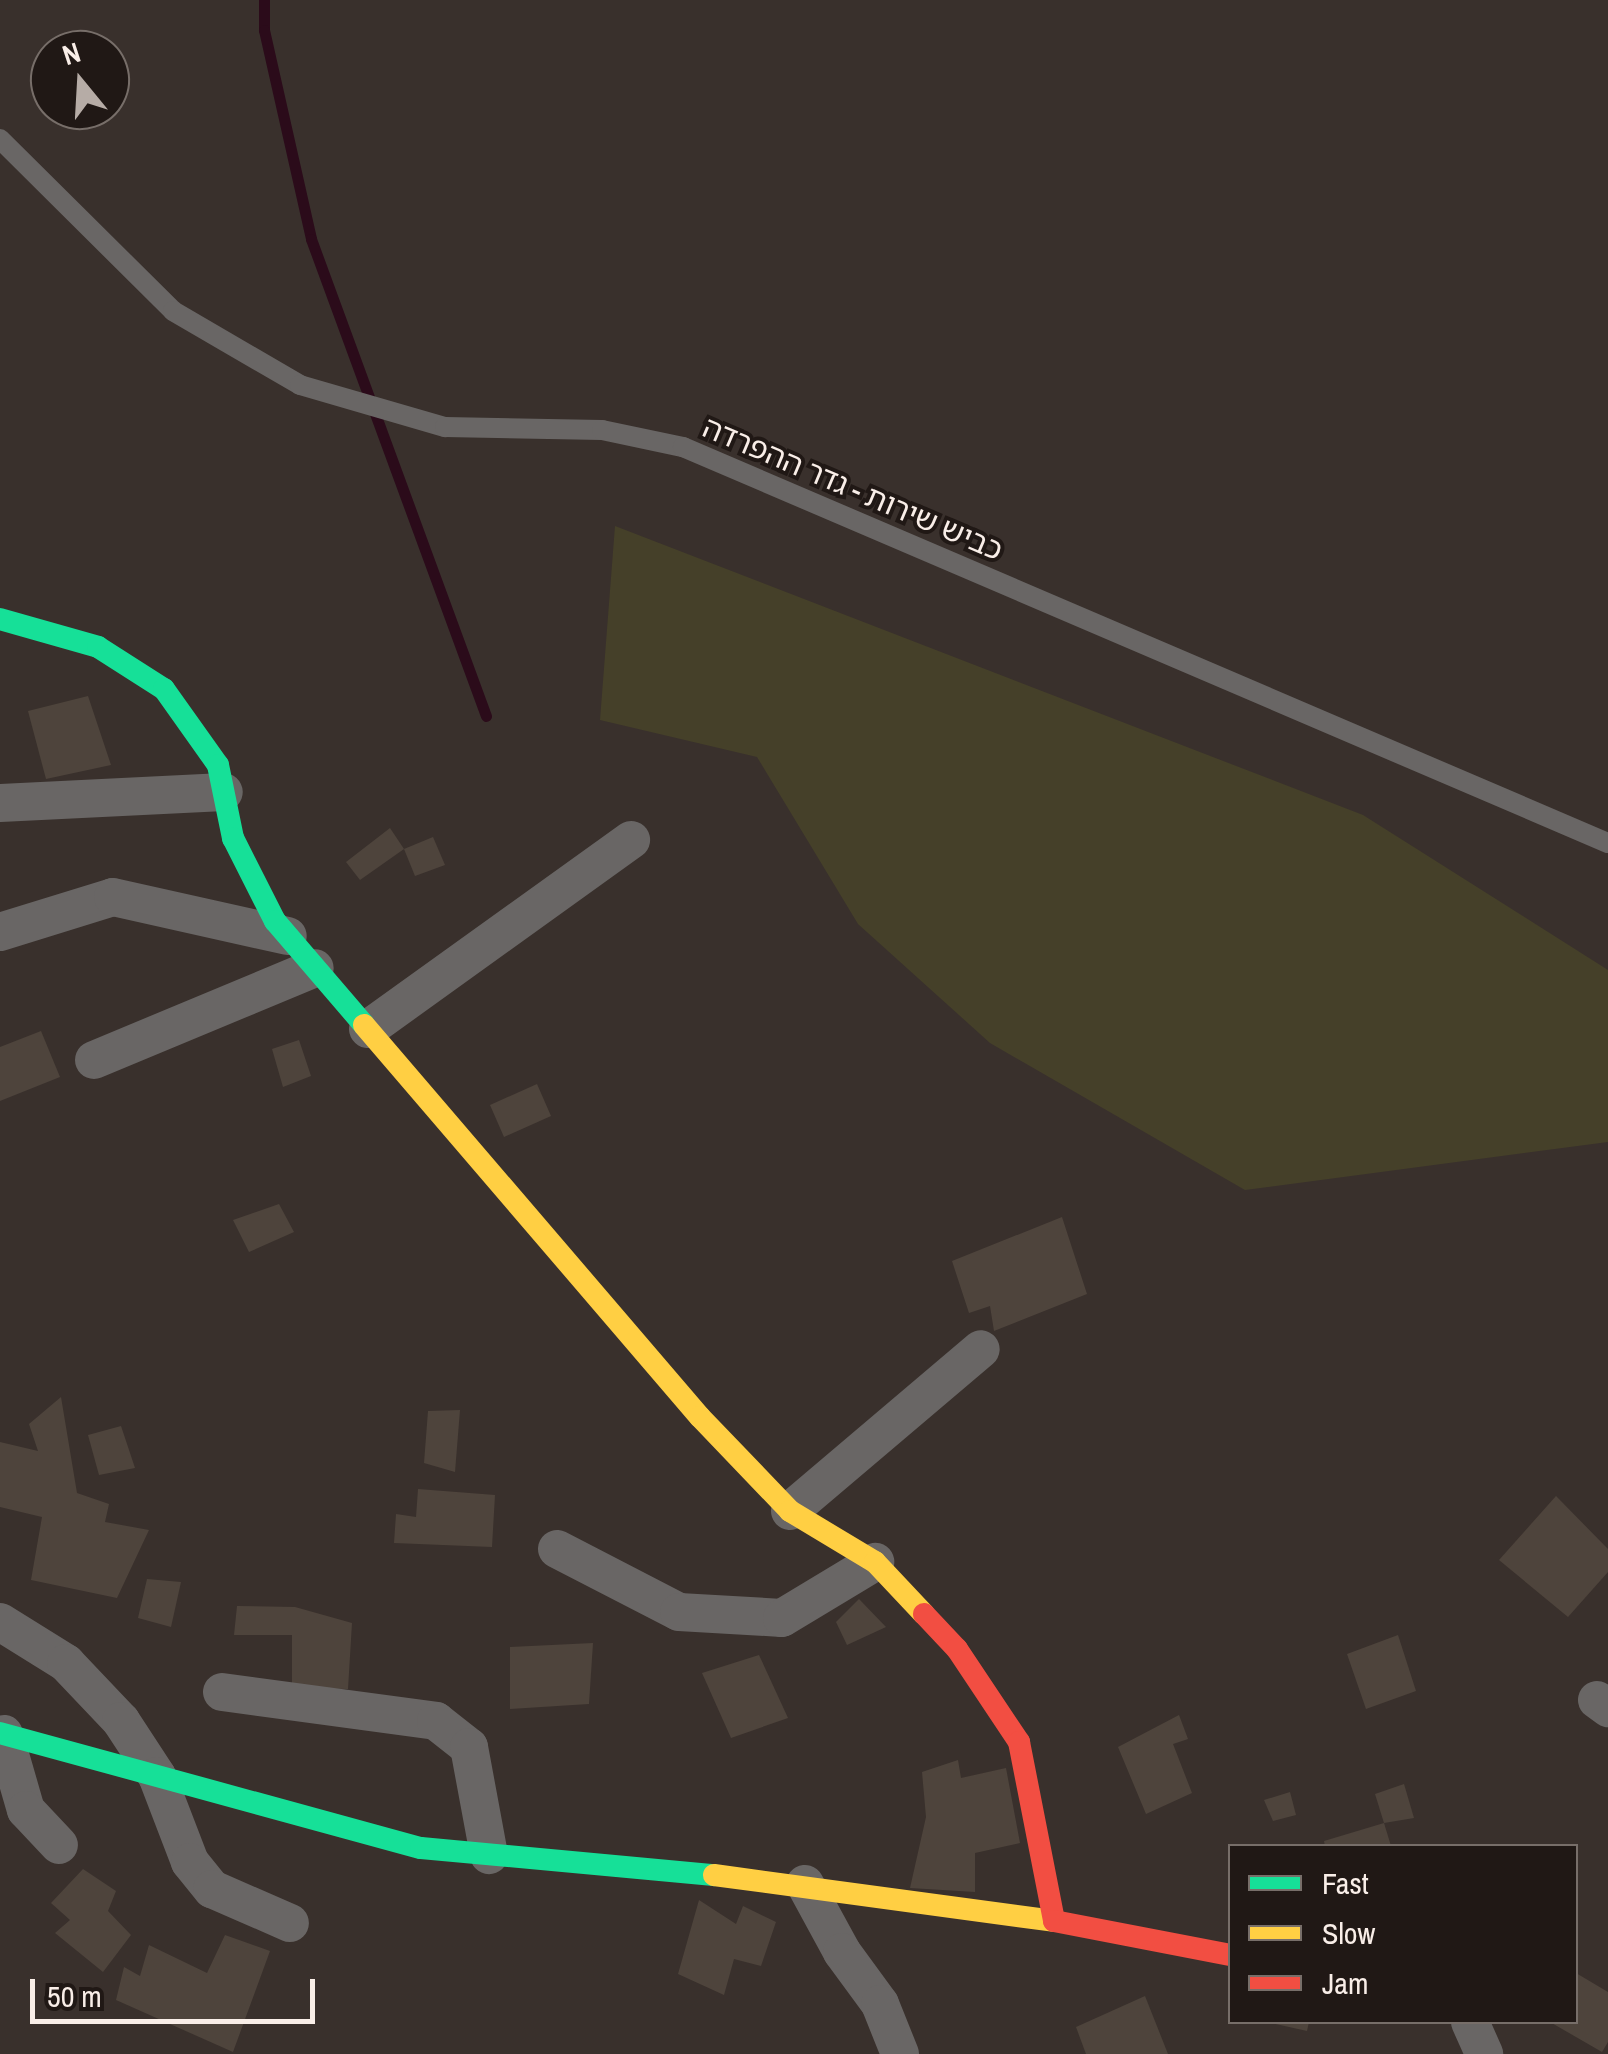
<!DOCTYPE html>
<meta charset="utf-8">
<style>
body{margin:0}
#map{position:relative;width:1608px;height:2054px;overflow:hidden;background:#39302c;font-family:"Archivo Narrow","Noto Sans Hebrew",sans-serif}
div>[style]{position:absolute}
.green>*{inset:0;background:#454029}
.stream>*{height:11px;margin:-5.5px;padding:0 5.5px;transform-origin:5.5px;border-radius:5.5px;background:#2b0b1a}
.building>*{inset:0;background:#4e443c}
.lane>*{height:20px;margin:-10px;padding:0 10px;transform-origin:10px;border-radius:10px;background:#696665}
.street>*{height:38px;margin:-19px;padding:0 19px;transform-origin:19px;border-radius:19px;background:#696665}
.fast>*{height:22px;margin:-11px;padding:0 11px;transform-origin:11px;border-radius:11px;background:#16e098}
.slow>*{height:22px;margin:-11px;padding:0 11px;transform-origin:11px;border-radius:11px;background:#ffcf43}
.jam>*{height:22px;margin:-11px;padding:0 11px;transform-origin:11px;border-radius:11px;background:#f24e42}
span{translate:-50% -50%;white-space:nowrap;text-align:center;line-height:1.15;-webkit-text-stroke:8px #201815;paint-order:stroke}
.street-label{font-size:30px;color:#f9eee8}
.legend{position:absolute;left:1228px;top:1844px;width:350px;height:180px;box-sizing:border-box;background:#201815;border:2px solid #776e69;margin:0;padding:12px 18px;list-style:none;font-size:30px;color:#f9eee8}
.legend li{display:flex;align-items:center;gap:20px;height:50px}
.legend b{width:50px;border:2px solid #776e69}
.north{position:absolute;left:30px;top:30px;width:100px;height:100px;box-sizing:border-box;background:#201815;border:2px solid #776e69;border-radius:50%;rotate:342deg;font-size:28px;font-weight:700;line-height:40px;text-align:center;color:#f9eee8}
.north::after{content:'';display:block;margin:auto;width:35px;height:45px;background:#b6aca6;clip-path:polygon(50% 0,100% 100%,50% 72%,0 100%)}
.scale{position:absolute;left:30px;top:1979px;width:285px;height:45px;box-sizing:border-box;border:5px solid #f9eee8;border-top:0;padding-left:12px;font-size:30px;line-height:35px;white-space:nowrap;color:#f9eee8;-webkit-text-stroke:8px #201815;paint-order:stroke}
</style>
<div id="map">
<div class="green">
<i style="clip-path:polygon(615px 526px,1363px 815px,1608px 970px,1608px 1142px,1245px 1190px,990px 1043px,858px 924px,757px 757px,600px 720px)"></i>
</div>
<div class="stream">
<i style="left:264px;top:0;width:30px;rotate:90deg"></i>
<i style="left:264px;top:30px;width:214px;rotate:77.3deg"></i>
<i style="left:311px;top:239px;width:508px;rotate:69.85deg"></i>
</div>
<div class="building">
<i style="clip-path:polygon(88px 696px,111px 765px,46px 779px,28px 711px)"></i>
<i style="clip-path:polygon(390px 828px,404px 849px,360px 880px,346px 862px)"></i>
<i style="clip-path:polygon(433px 837px,445px 865px,415px 876px,404px 849px)"></i>
<i style="clip-path:polygon(41px 1031px,60px 1077px,0 1101px,0 1047px)"></i>
<i style="clip-path:polygon(299px 1040px,311px 1076px,283px 1087px,272px 1049px)"></i>
<i style="clip-path:polygon(537px 1084px,551px 1116px,504px 1137px,490px 1105px)"></i>
<i style="clip-path:polygon(279px 1204px,294px 1232px,249px 1252px,233px 1220px)"></i>
<i style="clip-path:polygon(1062px 1217px,1087px 1294px,994px 1331px,990px 1306px,969px 1313px,952px 1261px)"></i>
<i style="clip-path:polygon(61px 1397px,77px 1493px,109px 1504px,105px 1522px,149px 1530px,117px 1598px,31px 1580px,42px 1517px,0 1507px,0 1442px,38px 1451px,29px 1424px)"></i>
<i style="clip-path:polygon(460px 1410px,455px 1472px,424px 1463px,428px 1411px)"></i>
<i style="clip-path:polygon(121px 1426px,135px 1468px,99px 1475px,88px 1435px)"></i>
<i style="clip-path:polygon(418px 1489px,495px 1495px,492px 1547px,394px 1543px,396px 1514px,416px 1517px)"></i>
<i style="clip-path:polygon(1556px 1496px,1608px 1549px,1608px 1572px,1568px 1617px,1499px 1560px)"></i>
<i style="clip-path:polygon(147px 1579px,181px 1582px,171px 1627px,138px 1618px)"></i>
<i style="clip-path:polygon(859px 1599px,886px 1627px,847px 1645px,836px 1622px)"></i>
<i style="clip-path:polygon(237px 1606px,295px 1607px,352px 1623px,348px 1689px,292px 1688px,292px 1635px,234px 1635px)"></i>
<i style="clip-path:polygon(1398px 1635px,1416px 1691px,1366px 1709px,1347px 1654px)"></i>
<i style="clip-path:polygon(593px 1643px,589px 1704px,510px 1709px,510px 1647px)"></i>
<i style="clip-path:polygon(759px 1655px,788px 1718px,731px 1738px,702px 1673px)"></i>
<i style="clip-path:polygon(1179px 1715px,1188px 1739px,1173px 1744px,1192px 1793px,1146px 1814px,1118px 1747px)"></i>
<i style="clip-path:polygon(958px 1760px,961px 1778px,1006px 1768px,1020px 1843px,975px 1853px,975px 1892px,910px 1888px,926px 1817px,922px 1772px)"></i>
<i style="clip-path:polygon(1404px 1784px,1414px 1818px,1384px 1823px,1375px 1794px)"></i>
<i style="clip-path:polygon(1290px 1792px,1296px 1815px,1273px 1821px,1264px 1800px)"></i>
<i style="clip-path:polygon(1384px 1823px,1391px 1846px,1325px 1846px,1324px 1841px)"></i>
<i style="clip-path:polygon(83px 1869px,116px 1891px,108px 1911px,131px 1935px,103px 1972px,55px 1933px,70px 1920px,51px 1903px)"></i>
<i style="clip-path:polygon(699px 1900px,736px 1924px,743px 1906px,776px 1922px,761px 1966px,734px 1959px,724px 1995px,678px 1974px)"></i>
<i style="clip-path:polygon(225px 1935px,270px 1951px,233px 2052px,116px 2000px,124px 1967px,140px 1976px,149px 1945px,207px 1973px)"></i>
<i style="clip-path:polygon(1576px 1973px,1608px 1992px,1608px 2042px,1602px 2052px,1550px 2022px,1576px 2022px)"></i>
<i style="clip-path:polygon(1145px 1996px,1168px 2054px,1086px 2054px,1076px 2027px)"></i>
<i style="clip-path:polygon(1267px 2022px,1309px 2022px,1307px 2031px)"></i>
</div>
<div class="lane">
<i style="left:0;top:139px;width:244px;rotate:44.8deg"></i>
<i style="left:173px;top:311px;width:147px;rotate:30.2deg"></i>
<i style="left:300px;top:385px;width:151px;rotate:16.2deg"></i>
<i style="left:445px;top:427px;width:157px;rotate:1.1deg"></i>
<i style="left:602px;top:430px;width:83px;rotate:11.9deg"></i>
<i style="left:683px;top:447px;width:1006px;rotate:23.18deg"></i>
</div>
<div class="street">
<i style="left:0;top:803px;width:224px;rotate:-2.8deg"></i>
<i style="left:0;top:932px;width:118px;rotate:-17.2deg"></i>
<i style="left:113px;top:897px;width:179px;rotate:12.6deg"></i>
<i style="left:368px;top:1029px;width:324px;rotate:-35.7deg"></i>
<i style="left:94px;top:1060px;width:239px;rotate:-22.6deg"></i>
<i style="left:790px;top:1511px;width:250px;rotate:-40.3deg"></i>
<i style="left:557px;top:1549px;width:137px;rotate:27.3deg"></i>
<i style="left:679px;top:1612px;width:103px;rotate:3.3deg"></i>
<i style="left:782px;top:1618px;width:109px;rotate:-31.1deg"></i>
<i style="left:0;top:1622px;width:78px;rotate:31.8deg"></i>
<i style="left:66px;top:1663px;width:80px;rotate:46.5deg"></i>
<i style="left:121px;top:1721px;width:66px;rotate:56.8deg"></i>
<i style="left:157px;top:1776px;width:92px;rotate:69deg"></i>
<i style="left:190px;top:1862px;width:35px;rotate:51deg"></i>
<i style="left:212px;top:1889px;width:85px;rotate:23.6deg"></i>
<i style="left:222px;top:1692px;width:216px;rotate:7.7deg"></i>
<i style="left:436px;top:1721px;width:42px;rotate:38.2deg"></i>
<i style="left:469px;top:1747px;width:110px;rotate:79.5deg"></i>
<i style="left:1597px;top:1700px;width:14px;rotate:36deg"></i>
<i style="left:4px;top:1734px;width:79px;rotate:73.9deg"></i>
<i style="left:26px;top:1810px;width:48px;rotate:46.7deg"></i>
<i style="left:805px;top:1884px;width:77px;rotate:61.4deg"></i>
<i style="left:842px;top:1952px;width:64px;rotate:53.8deg"></i>
<i style="left:880px;top:2004px;width:54px;rotate:68.2deg"></i>
<i style="left:1470px;top:2022px;width:35px;rotate:66deg"></i>
</div>
<div class="fast">
<i style="left:0;top:619px;width:102px;rotate:15.9deg"></i>
<i style="left:98px;top:647px;width:78px;rotate:32.5deg"></i>
<i style="left:164px;top:689px;width:93px;rotate:54.6deg"></i>
<i style="left:218px;top:765px;width:75px;rotate:78.4deg"></i>
<i style="left:233px;top:838px;width:93px;rotate:63.2deg"></i>
<i style="left:275px;top:921px;width:137px;rotate:49.4deg"></i>
<i style="left:0;top:1733px;width:436px;rotate:15.3deg"></i>
<i style="left:421px;top:1848px;width:294px;rotate:5.3deg"></i>
</div>
<div class="slow">
<i style="left:364px;top:1025px;width:516px;rotate:49.4deg"></i>
<i style="left:700px;top:1417px;width:130px;rotate:46.2deg"></i>
<i style="left:790px;top:1511px;width:99px;rotate:31deg"></i>
<i style="left:875px;top:1562px;width:71px;rotate:46.7deg"></i>
<i style="left:714px;top:1875px;width:343px;rotate:7.7deg"></i>
</div>
<div class="jam">
<i style="left:924px;top:1614px;width:48px;rotate:46.7deg"></i>
<i style="left:957px;top:1649px;width:112px;rotate:56.3deg"></i>
<i style="left:1019px;top:1742px;width:182px;rotate:78.9deg"></i>
<i style="left:1054px;top:1921px;width:179px;rotate:10.9deg"></i>
</div>
<div class="street-label">
<span style="left:853px;top:488px;rotate:23deg">כביש שירות - גדר ההפרדה</span>
</div>
<ul class="legend">
<li><b style="height:12px;background:#16e098"></b>Fast</li>
<li><b style="height:12px;background:#ffcf43"></b>Slow</li>
<li><b style="height:12px;background:#f24e42"></b>Jam</li>
</ul>
<div class="north">N</div>
<div class="scale">50 m</div>
</div>
